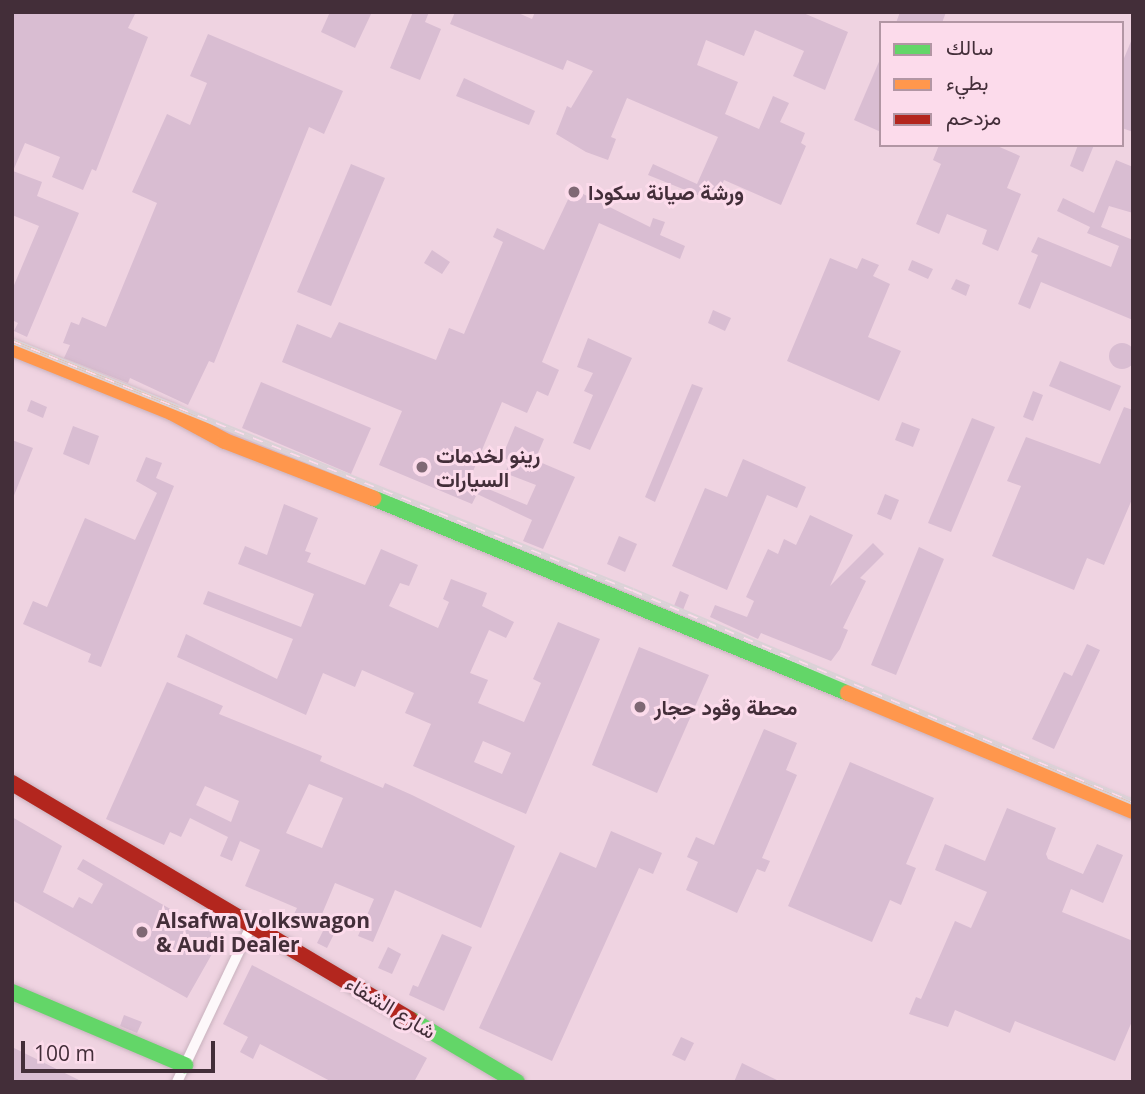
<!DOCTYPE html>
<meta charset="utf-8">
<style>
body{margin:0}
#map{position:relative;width:1145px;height:1094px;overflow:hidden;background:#efd3e1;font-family:"Open Sans",Vazirmatn,sans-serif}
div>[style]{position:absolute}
.building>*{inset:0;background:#d9bdd2}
.round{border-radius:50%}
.roads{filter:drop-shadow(0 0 2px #c8b1bd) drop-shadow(0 0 2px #c8b1bd)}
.street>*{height:10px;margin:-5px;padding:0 5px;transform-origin:5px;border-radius:5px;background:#fdf8fa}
.fast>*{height:16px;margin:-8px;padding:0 8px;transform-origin:8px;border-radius:8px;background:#63d668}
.slow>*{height:16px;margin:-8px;padding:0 8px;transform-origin:8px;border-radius:8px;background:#ff974d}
.jam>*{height:16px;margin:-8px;padding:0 8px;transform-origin:8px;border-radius:8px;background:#b3261e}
.rail>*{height:6px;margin-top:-3px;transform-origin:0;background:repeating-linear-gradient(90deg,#fcdbeb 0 10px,#dbd2d7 0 20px);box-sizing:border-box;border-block:2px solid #dbd2d7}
.dots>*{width:19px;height:19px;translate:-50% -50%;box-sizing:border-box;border:4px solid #fcdbeb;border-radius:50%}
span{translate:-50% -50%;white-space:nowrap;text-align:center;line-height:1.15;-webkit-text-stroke:6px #fcdbeb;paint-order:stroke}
.poi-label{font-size:21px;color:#432e39;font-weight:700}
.left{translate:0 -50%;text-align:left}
.street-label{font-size:21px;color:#432e39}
.frame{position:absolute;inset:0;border:14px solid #432e39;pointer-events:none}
.legend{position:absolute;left:879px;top:21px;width:245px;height:126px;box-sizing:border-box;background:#fcdbeb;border:2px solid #b296a4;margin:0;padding:9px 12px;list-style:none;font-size:21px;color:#432e39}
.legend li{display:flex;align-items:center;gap:14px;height:35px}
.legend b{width:35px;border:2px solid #b296a4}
.scale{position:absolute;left:21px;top:1041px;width:194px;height:32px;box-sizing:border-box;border:4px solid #432e39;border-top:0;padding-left:9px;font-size:21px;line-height:24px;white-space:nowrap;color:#432e39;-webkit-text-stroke:5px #fcdbeb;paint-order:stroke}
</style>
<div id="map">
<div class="building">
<i style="clip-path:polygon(12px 12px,136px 12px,128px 28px,148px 37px,96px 171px,92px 169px,83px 190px,52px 177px,60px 157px,25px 143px,13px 171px,42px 182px,37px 196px,79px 213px,27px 337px,14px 331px,18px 323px,12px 320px,12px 290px,39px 226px,12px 215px)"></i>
<i style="clip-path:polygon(330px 12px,372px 12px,355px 48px,321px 32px)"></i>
<i style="clip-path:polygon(413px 12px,429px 12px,425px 22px,441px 29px,420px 80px,390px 68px)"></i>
<i style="clip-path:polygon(455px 12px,516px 12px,532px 19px,535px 12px,801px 12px,848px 32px,825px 90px,793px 76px,804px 51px,755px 30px,744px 56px,706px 40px,697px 65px,738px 82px,725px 114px,759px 129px,773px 96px,789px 103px,780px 122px,805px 133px,801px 143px,806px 146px,781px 205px,724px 180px,715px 202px,648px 175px,653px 164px,697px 184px,718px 137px,627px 98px,611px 137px,616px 139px,608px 160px,586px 152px,556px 134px,567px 106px,571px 108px,593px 71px,567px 60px,563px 70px,450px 24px)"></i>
<i style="clip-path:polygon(900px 12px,946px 12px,942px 23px,896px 23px)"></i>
<i style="clip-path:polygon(208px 34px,343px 91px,324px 134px,309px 127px,214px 363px,209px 361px,188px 405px,130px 378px,128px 383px,64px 358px,70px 345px,63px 343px,71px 322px,79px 325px,82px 317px,106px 327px,157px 203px,132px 192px,167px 114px,190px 125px,207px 83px,190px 76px)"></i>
<i style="clip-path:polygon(1132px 39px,1133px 39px,1133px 132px,1122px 128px,1122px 63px)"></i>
<i style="clip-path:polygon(881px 57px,881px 132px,854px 120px)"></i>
<i style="clip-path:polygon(464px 78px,535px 111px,529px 125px,456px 96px)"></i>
<i style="clip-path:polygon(939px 145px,995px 145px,1020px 156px,1007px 188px,1021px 194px,998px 251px,982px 244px,987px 230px,947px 214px,939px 234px,916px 224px,941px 164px,933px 160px)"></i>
<i style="clip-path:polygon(1078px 145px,1094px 145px,1083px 172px,1070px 166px)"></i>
<i style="clip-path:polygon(1116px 160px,1133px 167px,1133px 213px,1109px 206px,1101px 227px,1133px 240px,1133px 320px,1041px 282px,1030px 309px,1018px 304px,1038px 255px,1031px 252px,1038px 237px,1111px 267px,1119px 246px,1087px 233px,1090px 227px,1057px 211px,1063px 198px,1094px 213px)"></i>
<i style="clip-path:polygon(351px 164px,385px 178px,331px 306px,297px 292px)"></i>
<i style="clip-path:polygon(573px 189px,650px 227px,653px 218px,665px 222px,660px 235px,685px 246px,680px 259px,599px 223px,542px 362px,559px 370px,548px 396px,537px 391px,527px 413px,502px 402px,469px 481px,527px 505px,536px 485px,505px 473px,510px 461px,502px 457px,515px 426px,544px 439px,535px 460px,575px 477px,543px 549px,523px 541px,532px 520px,477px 494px,472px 504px,379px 465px,402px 411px,282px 362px,297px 324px,331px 338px,339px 322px,436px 360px,449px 328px,464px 334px,503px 242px,493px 237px,497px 228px,544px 250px)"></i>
<i style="clip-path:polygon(432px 250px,450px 262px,442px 274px,424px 263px)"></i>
<i style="clip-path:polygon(830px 258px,857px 269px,862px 258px,879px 265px,873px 276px,890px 284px,868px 337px,901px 351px,879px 401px,787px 361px)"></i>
<i style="clip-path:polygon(912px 260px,933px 269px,928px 279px,908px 270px)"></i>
<i style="clip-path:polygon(956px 279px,970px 285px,966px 296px,951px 289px)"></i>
<i style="clip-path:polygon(713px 310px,731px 318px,725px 331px,708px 323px)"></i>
<i style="clip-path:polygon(588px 338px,632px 358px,590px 450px,573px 443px,593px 395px,584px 391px,593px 373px,577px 367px)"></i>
<i class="round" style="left:1109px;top:343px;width:26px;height:26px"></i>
<i style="clip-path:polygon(1060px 361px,1121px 386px,1110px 411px,1049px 386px)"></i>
<i style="clip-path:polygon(261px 382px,371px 428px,351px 474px,242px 428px)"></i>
<i style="clip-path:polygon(692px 384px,703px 388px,655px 502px,645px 497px)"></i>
<i style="clip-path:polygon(1033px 391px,1043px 395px,1033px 421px,1023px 417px)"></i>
<i style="clip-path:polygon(31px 400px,47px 407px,43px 418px,27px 411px)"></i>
<i style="clip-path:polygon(1124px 407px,1133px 410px,1133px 497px,1104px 565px,1087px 558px,1074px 590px,992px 556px,1021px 486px,1007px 481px,1026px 437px,1100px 464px)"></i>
<i style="clip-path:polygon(972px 418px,995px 427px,951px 532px,928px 523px)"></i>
<i style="clip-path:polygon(902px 422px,920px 429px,913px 447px,895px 440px)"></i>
<i style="clip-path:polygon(73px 426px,99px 436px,89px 465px,63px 454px)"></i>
<i style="clip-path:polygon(12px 440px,33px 448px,13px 498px,12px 498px)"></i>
<i style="clip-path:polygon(146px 457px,162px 463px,156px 478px,174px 486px,101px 667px,88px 662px,91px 654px,23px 624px,33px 601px,47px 607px,85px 518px,135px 540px,157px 493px,136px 481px)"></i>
<i style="clip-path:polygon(743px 459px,806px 487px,797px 508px,767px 495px,727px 590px,672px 566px,705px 488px,727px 497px)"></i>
<i style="clip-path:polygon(885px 494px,899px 500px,891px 520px,877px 514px)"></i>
<i style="clip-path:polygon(evenodd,284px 504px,318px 518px,305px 551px,311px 553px,307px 562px,365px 585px,381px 549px,418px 565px,409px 586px,400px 583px,389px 606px,438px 628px,449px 602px,443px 599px,451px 579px,487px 593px,482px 606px,514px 622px,506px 638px,489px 630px,470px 673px,488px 680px,478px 703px,524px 722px,541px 683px,533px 679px,558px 622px,600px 639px,526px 814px,413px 766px,431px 724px,405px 713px,414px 693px,362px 670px,355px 687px,323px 673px,306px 715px,177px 657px,186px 634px,277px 679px,293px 639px,203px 604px,208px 591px,301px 627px,314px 594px,238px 564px,245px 546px,267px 555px,284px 504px,483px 741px,511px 753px,502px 774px,474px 762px,483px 741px)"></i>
<i style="clip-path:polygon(810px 515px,853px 535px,830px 586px,873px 543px,884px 554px,860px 578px,866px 581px,843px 628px,848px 630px,840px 649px,831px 661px,761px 633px,758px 639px,710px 617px,715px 605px,747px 617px,754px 601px,746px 597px,768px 549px,778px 554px,784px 539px,796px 545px)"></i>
<i style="clip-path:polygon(619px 536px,637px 544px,625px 572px,607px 564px)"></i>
<i style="clip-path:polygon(919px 547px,944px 559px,896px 675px,871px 665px)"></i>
<i style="clip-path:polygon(680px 591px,689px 595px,683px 610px,674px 606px)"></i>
<i style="clip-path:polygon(1087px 644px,1100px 650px,1054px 749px,1032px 739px,1064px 672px,1072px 676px)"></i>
<i style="clip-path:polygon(639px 647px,709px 675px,657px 793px,592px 765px)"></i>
<i style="clip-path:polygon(evenodd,167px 682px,223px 706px,219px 714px,322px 756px,320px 761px,383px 788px,385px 783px,412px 795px,515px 846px,481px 928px,395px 890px,373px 942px,358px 936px,374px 899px,335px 883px,317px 926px,293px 916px,297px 908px,245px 886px,260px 850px,240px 841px,232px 861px,220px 856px,228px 837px,190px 818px,181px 837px,170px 832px,164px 845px,106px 819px,167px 682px,309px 784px,343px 798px,322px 848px,286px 833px,309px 784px,167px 682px,205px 786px,239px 801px,231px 822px,196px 805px,205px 786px)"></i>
<i style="clip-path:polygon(764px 729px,797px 743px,786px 770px,797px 775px,762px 858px,770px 861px,765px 872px,757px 869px,737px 913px,686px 890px,698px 862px,687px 857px,696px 837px,714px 845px)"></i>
<i style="clip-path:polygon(850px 762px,934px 798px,906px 864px,916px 868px,901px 905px,890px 900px,872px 942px,788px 906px)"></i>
<i style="clip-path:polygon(1007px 808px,1056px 828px,1046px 854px,1048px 859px,1083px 874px,1097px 844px,1123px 855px,1103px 903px,1071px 889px,1062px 912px,1133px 941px,1133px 1019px,1115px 1061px,1015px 1021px,1010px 1033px,955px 1010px,948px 1027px,909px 1014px,916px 997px,921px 999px,955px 921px,971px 928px,987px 892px,935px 870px,945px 844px,985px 861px)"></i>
<i style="clip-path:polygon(12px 817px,62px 846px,43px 892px,73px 908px,79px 897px,92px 904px,103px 884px,77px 869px,83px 859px,221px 938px,187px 998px,12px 900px)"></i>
<i style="clip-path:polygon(611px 831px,662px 853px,653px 874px,639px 868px,552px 1061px,479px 1028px,560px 852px,596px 868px)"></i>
<i style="clip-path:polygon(324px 929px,334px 934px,327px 948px,317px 943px)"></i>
<i style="clip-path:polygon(442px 934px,472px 947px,444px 1011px,409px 995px,413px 985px,418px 987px)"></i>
<i style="clip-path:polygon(388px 947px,401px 954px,392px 974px,378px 968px)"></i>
<i style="clip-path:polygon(252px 965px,427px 1058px,414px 1082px,332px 1082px,260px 1044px,253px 1059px,240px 1052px,248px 1037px,223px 1024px)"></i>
<i style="clip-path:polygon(124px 1015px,142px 1022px,137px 1033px,120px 1026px)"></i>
<i style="clip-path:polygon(681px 1037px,694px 1043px,685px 1061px,672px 1055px)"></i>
<i style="clip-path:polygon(12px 1047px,83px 1082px,12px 1082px)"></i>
<i style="clip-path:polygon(742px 1063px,781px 1082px,734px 1082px)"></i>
</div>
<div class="roads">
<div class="street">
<i style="left:177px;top:1082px;width:175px;rotate:-64.6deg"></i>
</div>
<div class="fast">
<i style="left:373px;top:498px;width:513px;rotate:22.32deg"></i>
<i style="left:12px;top:992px;width:188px;rotate:22.9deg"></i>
<i style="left:410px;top:1019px;width:124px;rotate:30.5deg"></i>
</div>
<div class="slow">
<i style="left:12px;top:348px;width:171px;rotate:21.9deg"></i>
<i style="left:171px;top:412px;width:61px;rotate:28.2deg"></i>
<i style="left:225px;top:441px;width:159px;rotate:21.1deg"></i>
<i style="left:848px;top:693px;width:308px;rotate:22.5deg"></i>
</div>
<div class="jam">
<i style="left:12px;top:783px;width:463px;rotate:30.7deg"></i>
</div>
</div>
<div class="rail">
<i style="left:12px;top:341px;width:669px;rotate:21.93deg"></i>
<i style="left:633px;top:591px;width:543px;rotate:22.88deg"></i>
</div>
<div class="dots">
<i style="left:574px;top:192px;background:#7f6874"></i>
<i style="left:422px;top:467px;background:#7f6874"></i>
<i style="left:640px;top:707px;background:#7f6874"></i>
<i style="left:142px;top:932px;background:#7f6874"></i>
</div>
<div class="poi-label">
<span class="left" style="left:588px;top:192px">ورشة صيانة سكودا</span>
<span class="left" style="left:436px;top:467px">رينو لخدمات<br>السيارات</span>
<span class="left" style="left:654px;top:707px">محطة وقود حجار</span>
<span class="left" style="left:156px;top:932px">Alsafwa Volkswagon<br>&amp; Audi Dealer</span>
</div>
<div class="street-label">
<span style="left:391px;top:1007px;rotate:31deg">شارع الشفاء</span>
</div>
<div class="frame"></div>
<ul class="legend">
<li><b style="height:9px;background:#63d668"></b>سالك</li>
<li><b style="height:9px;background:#ff974d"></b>بطيء</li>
<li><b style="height:9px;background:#b3261e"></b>مزدحم</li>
</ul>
<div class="scale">100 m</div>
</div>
